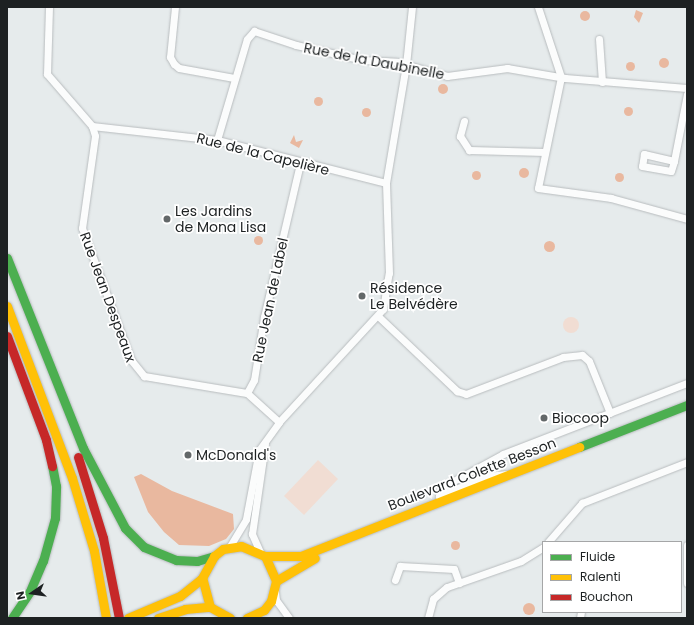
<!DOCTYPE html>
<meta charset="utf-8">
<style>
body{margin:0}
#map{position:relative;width:694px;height:625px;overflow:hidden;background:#e6ebec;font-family:Poppins,sans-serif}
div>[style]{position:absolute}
.green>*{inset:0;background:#f1ddd3}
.round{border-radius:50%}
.water>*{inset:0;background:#e9b89f}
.roads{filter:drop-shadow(0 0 1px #b8bcbe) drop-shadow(0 0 1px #b8bcbe)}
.street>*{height:7px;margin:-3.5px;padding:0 3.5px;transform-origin:3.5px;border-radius:3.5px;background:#fbfcfc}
.fast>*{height:9px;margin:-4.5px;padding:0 4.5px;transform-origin:4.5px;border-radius:4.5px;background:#4caf50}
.slow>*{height:9px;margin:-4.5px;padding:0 4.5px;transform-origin:4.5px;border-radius:4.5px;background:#ffc107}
.jam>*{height:9px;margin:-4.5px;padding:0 4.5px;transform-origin:4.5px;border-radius:4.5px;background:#c62828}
.dots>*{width:11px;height:11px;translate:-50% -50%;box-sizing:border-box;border:2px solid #fff;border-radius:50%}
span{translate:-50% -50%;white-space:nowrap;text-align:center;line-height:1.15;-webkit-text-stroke:3.5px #fff;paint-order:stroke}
.street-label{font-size:14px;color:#1d2122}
.poi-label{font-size:14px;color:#1d2122}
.left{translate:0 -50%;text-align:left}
.frame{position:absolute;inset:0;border:8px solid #1d2122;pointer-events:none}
.legend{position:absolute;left:542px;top:541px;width:140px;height:72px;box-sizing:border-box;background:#fff;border:1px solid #a5a6a7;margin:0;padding:5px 7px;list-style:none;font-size:12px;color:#1d2122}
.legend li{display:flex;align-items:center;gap:8px;height:20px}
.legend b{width:20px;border:1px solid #a5a6a7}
.north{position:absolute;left:12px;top:573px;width:40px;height:40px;-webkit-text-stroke:3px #fff;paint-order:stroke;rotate:257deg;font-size:11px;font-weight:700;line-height:16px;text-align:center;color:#1d2122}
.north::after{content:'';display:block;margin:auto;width:14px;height:18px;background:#1d2122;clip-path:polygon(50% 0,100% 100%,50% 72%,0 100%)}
</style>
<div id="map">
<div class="green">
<i class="round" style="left:563px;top:317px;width:16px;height:16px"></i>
<i style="clip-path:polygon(318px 460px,338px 479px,304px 515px,284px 496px)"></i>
</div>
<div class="water">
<i style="clip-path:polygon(636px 10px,643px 13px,639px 23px,634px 17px)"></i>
<i class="round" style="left:580px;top:11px;width:10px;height:10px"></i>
<i class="round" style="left:659px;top:58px;width:10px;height:10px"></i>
<i class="round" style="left:625.5px;top:61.5px;width:9px;height:9px"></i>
<i class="round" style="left:438px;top:84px;width:10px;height:10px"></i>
<i class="round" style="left:313.5px;top:96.5px;width:9px;height:9px"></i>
<i class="round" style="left:623.5px;top:106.5px;width:9px;height:9px"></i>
<i class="round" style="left:361.5px;top:107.5px;width:9px;height:9px"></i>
<i style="clip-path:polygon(294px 135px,296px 142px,303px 140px,299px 148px,290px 143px)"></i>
<i class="round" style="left:519px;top:168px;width:10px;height:10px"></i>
<i class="round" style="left:471.5px;top:170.5px;width:9px;height:9px"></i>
<i class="round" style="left:614.5px;top:172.5px;width:9px;height:9px"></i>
<i class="round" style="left:253.5px;top:235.5px;width:9px;height:9px"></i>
<i class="round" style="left:543.5px;top:240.5px;width:11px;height:11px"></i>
<i style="clip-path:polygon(141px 474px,172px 491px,233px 514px,234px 529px,226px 539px,209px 546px,179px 545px,164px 532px,148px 512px,134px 477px)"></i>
<i class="round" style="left:450.5px;top:540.5px;width:9px;height:9px"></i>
<i class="round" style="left:523px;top:603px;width:12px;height:12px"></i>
</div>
<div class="roads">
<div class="street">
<i style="left:49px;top:7px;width:67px;rotate:91.7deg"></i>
<i style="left:47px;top:74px;width:69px;rotate:49.1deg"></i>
<i style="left:92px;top:126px;width:10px;rotate:73deg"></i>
<i style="left:95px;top:136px;width:93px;rotate:98deg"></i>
<i style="left:82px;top:228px;width:141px;rotate:69.6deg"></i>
<i style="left:131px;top:360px;width:21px;rotate:51deg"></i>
<i style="left:144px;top:376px;width:104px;rotate:9.4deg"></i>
<i style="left:175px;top:7px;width:50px;rotate:95.7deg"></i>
<i style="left:170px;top:57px;width:8px;rotate:60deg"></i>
<i style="left:174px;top:64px;width:6px;rotate:39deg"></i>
<i style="left:179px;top:68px;width:56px;rotate:10.3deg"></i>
<i style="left:538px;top:7px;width:74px;rotate:71.8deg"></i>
<i style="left:561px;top:77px;width:113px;rotate:101.7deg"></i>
<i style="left:538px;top:188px;width:74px;rotate:7.8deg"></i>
<i style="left:611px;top:198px;width:79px;rotate:15.4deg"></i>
<i style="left:599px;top:39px;width:43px;rotate:86deg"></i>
<i style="left:464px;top:121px;width:16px;rotate:105deg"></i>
<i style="left:460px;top:136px;width:17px;rotate:57deg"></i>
<i style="left:469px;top:150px;width:76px;rotate:1.5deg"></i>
<i style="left:92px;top:126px;width:126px;rotate:6.4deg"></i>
<i style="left:217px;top:140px;width:174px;rotate:14.3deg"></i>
<i style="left:217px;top:140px;width:105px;rotate:-73.5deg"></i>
<i style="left:247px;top:39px;width:11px;rotate:-49deg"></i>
<i style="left:254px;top:31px;width:44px;rotate:18.4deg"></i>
<i style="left:296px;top:45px;width:69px;rotate:12.6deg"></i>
<i style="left:363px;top:60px;width:34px;rotate:3deg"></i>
<i style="left:397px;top:62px;width:52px;rotate:15.6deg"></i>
<i style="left:447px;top:76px;width:61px;rotate:-7.6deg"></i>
<i style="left:507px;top:68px;width:59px;rotate:9.8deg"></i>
<i style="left:565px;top:78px;width:122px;rotate:4.7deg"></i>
<i style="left:674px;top:161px;width:31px;rotate:-167deg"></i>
<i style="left:644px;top:154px;width:12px;rotate:99deg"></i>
<i style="left:642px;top:166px;width:29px;rotate:10deg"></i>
<i style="left:671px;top:171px;width:10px;rotate:-73deg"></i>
<i style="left:674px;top:161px;width:68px;rotate:-79deg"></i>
<i style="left:379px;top:317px;width:108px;rotate:43.5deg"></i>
<i style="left:457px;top:391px;width:9px;rotate:18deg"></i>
<i style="left:466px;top:394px;width:104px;rotate:-20.9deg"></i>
<i style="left:563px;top:357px;width:19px;rotate:-6deg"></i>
<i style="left:582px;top:355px;width:9px;rotate:41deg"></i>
<i style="left:589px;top:361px;width:56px;rotate:68deg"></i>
<i style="left:279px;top:422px;width:43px;rotate:-137.8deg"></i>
<i style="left:247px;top:393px;width:15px;rotate:-62deg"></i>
<i style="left:254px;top:380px;width:64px;rotate:-81deg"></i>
<i style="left:264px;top:317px;width:158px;rotate:-76.8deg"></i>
<i style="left:439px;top:496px;width:13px;rotate:-58deg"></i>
<i style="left:446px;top:485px;width:65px;rotate:-28.5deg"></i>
<i style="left:503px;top:454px;width:197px;rotate:-21.1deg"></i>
<i style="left:439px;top:496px;width:52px;rotate:-22.6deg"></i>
<i style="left:487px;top:476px;width:20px;rotate:-6deg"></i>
<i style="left:548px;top:542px;width:52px;rotate:-48.9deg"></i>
<i style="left:582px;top:503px;width:113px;rotate:-21.3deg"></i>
<i style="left:687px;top:545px;width:38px;rotate:90deg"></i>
<i style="left:230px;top:546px;width:31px;rotate:-59deg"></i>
<i style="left:246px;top:519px;width:70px;rotate:-79.3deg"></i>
<i style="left:259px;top:450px;width:34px;rotate:-54deg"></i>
<i style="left:279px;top:422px;width:154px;rotate:-47.4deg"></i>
<i style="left:383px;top:309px;width:36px;rotate:-81deg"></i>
<i style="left:389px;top:273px;width:90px;rotate:-91.9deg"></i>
<i style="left:386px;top:183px;width:120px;rotate:-80.4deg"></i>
<i style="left:406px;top:65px;width:58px;rotate:-84.1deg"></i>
<i style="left:260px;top:552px;width:20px;rotate:-114deg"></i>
<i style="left:252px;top:534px;width:91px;rotate:-81.8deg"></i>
<i style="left:395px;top:580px;width:15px;rotate:-70deg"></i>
<i style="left:400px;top:566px;width:54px;rotate:3.2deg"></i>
<i style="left:454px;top:569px;width:15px;rotate:70deg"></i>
<i style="left:275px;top:592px;width:8px;rotate:83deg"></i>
<i style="left:276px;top:600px;width:22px;rotate:54deg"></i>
<i style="left:428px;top:618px;width:20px;rotate:-75deg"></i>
<i style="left:433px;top:599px;width:18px;rotate:-41deg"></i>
<i style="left:447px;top:587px;width:78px;rotate:-19.4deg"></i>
<i style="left:521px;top:561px;width:26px;rotate:-32deg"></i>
<i style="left:580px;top:618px;width:6px;rotate:-81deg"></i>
</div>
<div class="fast">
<i style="left:7px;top:258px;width:205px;rotate:68.2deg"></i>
<i style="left:83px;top:448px;width:90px;rotate:62.3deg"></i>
<i style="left:125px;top:528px;width:27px;rotate:45deg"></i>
<i style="left:144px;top:547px;width:35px;rotate:22deg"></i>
<i style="left:176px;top:560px;width:21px;rotate:3deg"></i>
<i style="left:197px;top:561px;width:18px;rotate:-16deg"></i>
<i style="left:579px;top:447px;width:116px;rotate:-21.3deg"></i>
<i style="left:12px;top:618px;width:32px;rotate:-56deg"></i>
<i style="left:30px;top:591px;width:33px;rotate:-67deg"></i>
<i style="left:43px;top:561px;width:45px;rotate:-74.4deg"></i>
<i style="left:55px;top:518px;width:32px;rotate:-88deg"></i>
<i style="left:56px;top:486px;width:20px;rotate:-101deg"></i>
</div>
<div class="slow">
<i style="left:7px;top:306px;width:184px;rotate:69.3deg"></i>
<i style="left:72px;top:478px;width:76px;rotate:73.2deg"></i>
<i style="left:94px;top:551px;width:68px;rotate:79.8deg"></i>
<i style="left:265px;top:556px;width:36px"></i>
<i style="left:301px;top:556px;width:299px;rotate:-21.4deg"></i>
<i style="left:276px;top:581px;width:45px;rotate:-30.5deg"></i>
<i style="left:128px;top:618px;width:56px;rotate:-22.9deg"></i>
<i style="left:180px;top:596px;width:28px;rotate:-39deg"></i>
<i style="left:158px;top:618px;width:28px;rotate:-18deg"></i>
<i style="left:185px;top:609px;width:25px;rotate:-5deg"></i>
<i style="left:230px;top:618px;width:23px;rotate:-151deg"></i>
<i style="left:210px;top:607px;width:30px;rotate:-105deg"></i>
<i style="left:202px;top:578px;width:25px;rotate:-61deg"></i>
<i style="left:214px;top:556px;width:11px;rotate:-38deg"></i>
<i style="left:223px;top:549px;width:18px;rotate:-9deg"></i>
<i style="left:241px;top:546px;width:26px;rotate:23deg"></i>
<i style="left:265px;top:556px;width:27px;rotate:66deg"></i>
<i style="left:276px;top:581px;width:21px;rotate:104deg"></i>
<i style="left:271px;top:601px;width:11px;rotate:128deg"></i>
<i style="left:264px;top:610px;width:19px;rotate:155deg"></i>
</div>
<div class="jam">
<i style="left:7px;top:336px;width:111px;rotate:69.4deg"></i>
<i style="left:46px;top:440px;width:27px;rotate:77deg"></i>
<i style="left:78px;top:457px;width:85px;rotate:72.8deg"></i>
<i style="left:103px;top:538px;width:82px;rotate:78.7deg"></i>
</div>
</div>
<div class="dots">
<i style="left:167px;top:219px;background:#636869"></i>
<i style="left:362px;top:296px;background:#636869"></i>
<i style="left:544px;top:418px;background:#636869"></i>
<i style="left:188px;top:455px;background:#636869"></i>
</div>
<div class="street-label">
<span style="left:374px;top:61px;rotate:11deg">Rue de la Daubinelle</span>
<span style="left:263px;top:154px;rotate:14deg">Rue de la Capelière</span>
<span style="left:108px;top:297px;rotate:70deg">Rue Jean Despeaux</span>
<span style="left:270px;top:300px;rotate:-78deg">Rue Jean de Label</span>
<span style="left:472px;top:474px;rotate:-21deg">Boulevard Colette Besson</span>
</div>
<div class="poi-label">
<span class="left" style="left:175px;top:219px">Les Jardins<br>de Mona Lisa</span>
<span class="left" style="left:370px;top:296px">Résidence<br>Le Belvédère</span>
<span class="left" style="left:552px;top:418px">Biocoop</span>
<span class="left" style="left:196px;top:455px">McDonald's</span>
</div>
<div class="frame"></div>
<ul class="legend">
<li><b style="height:5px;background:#4caf50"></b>Fluide</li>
<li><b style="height:5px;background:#ffc107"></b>Ralenti</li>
<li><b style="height:5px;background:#c62828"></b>Bouchon</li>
</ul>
<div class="north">N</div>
</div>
